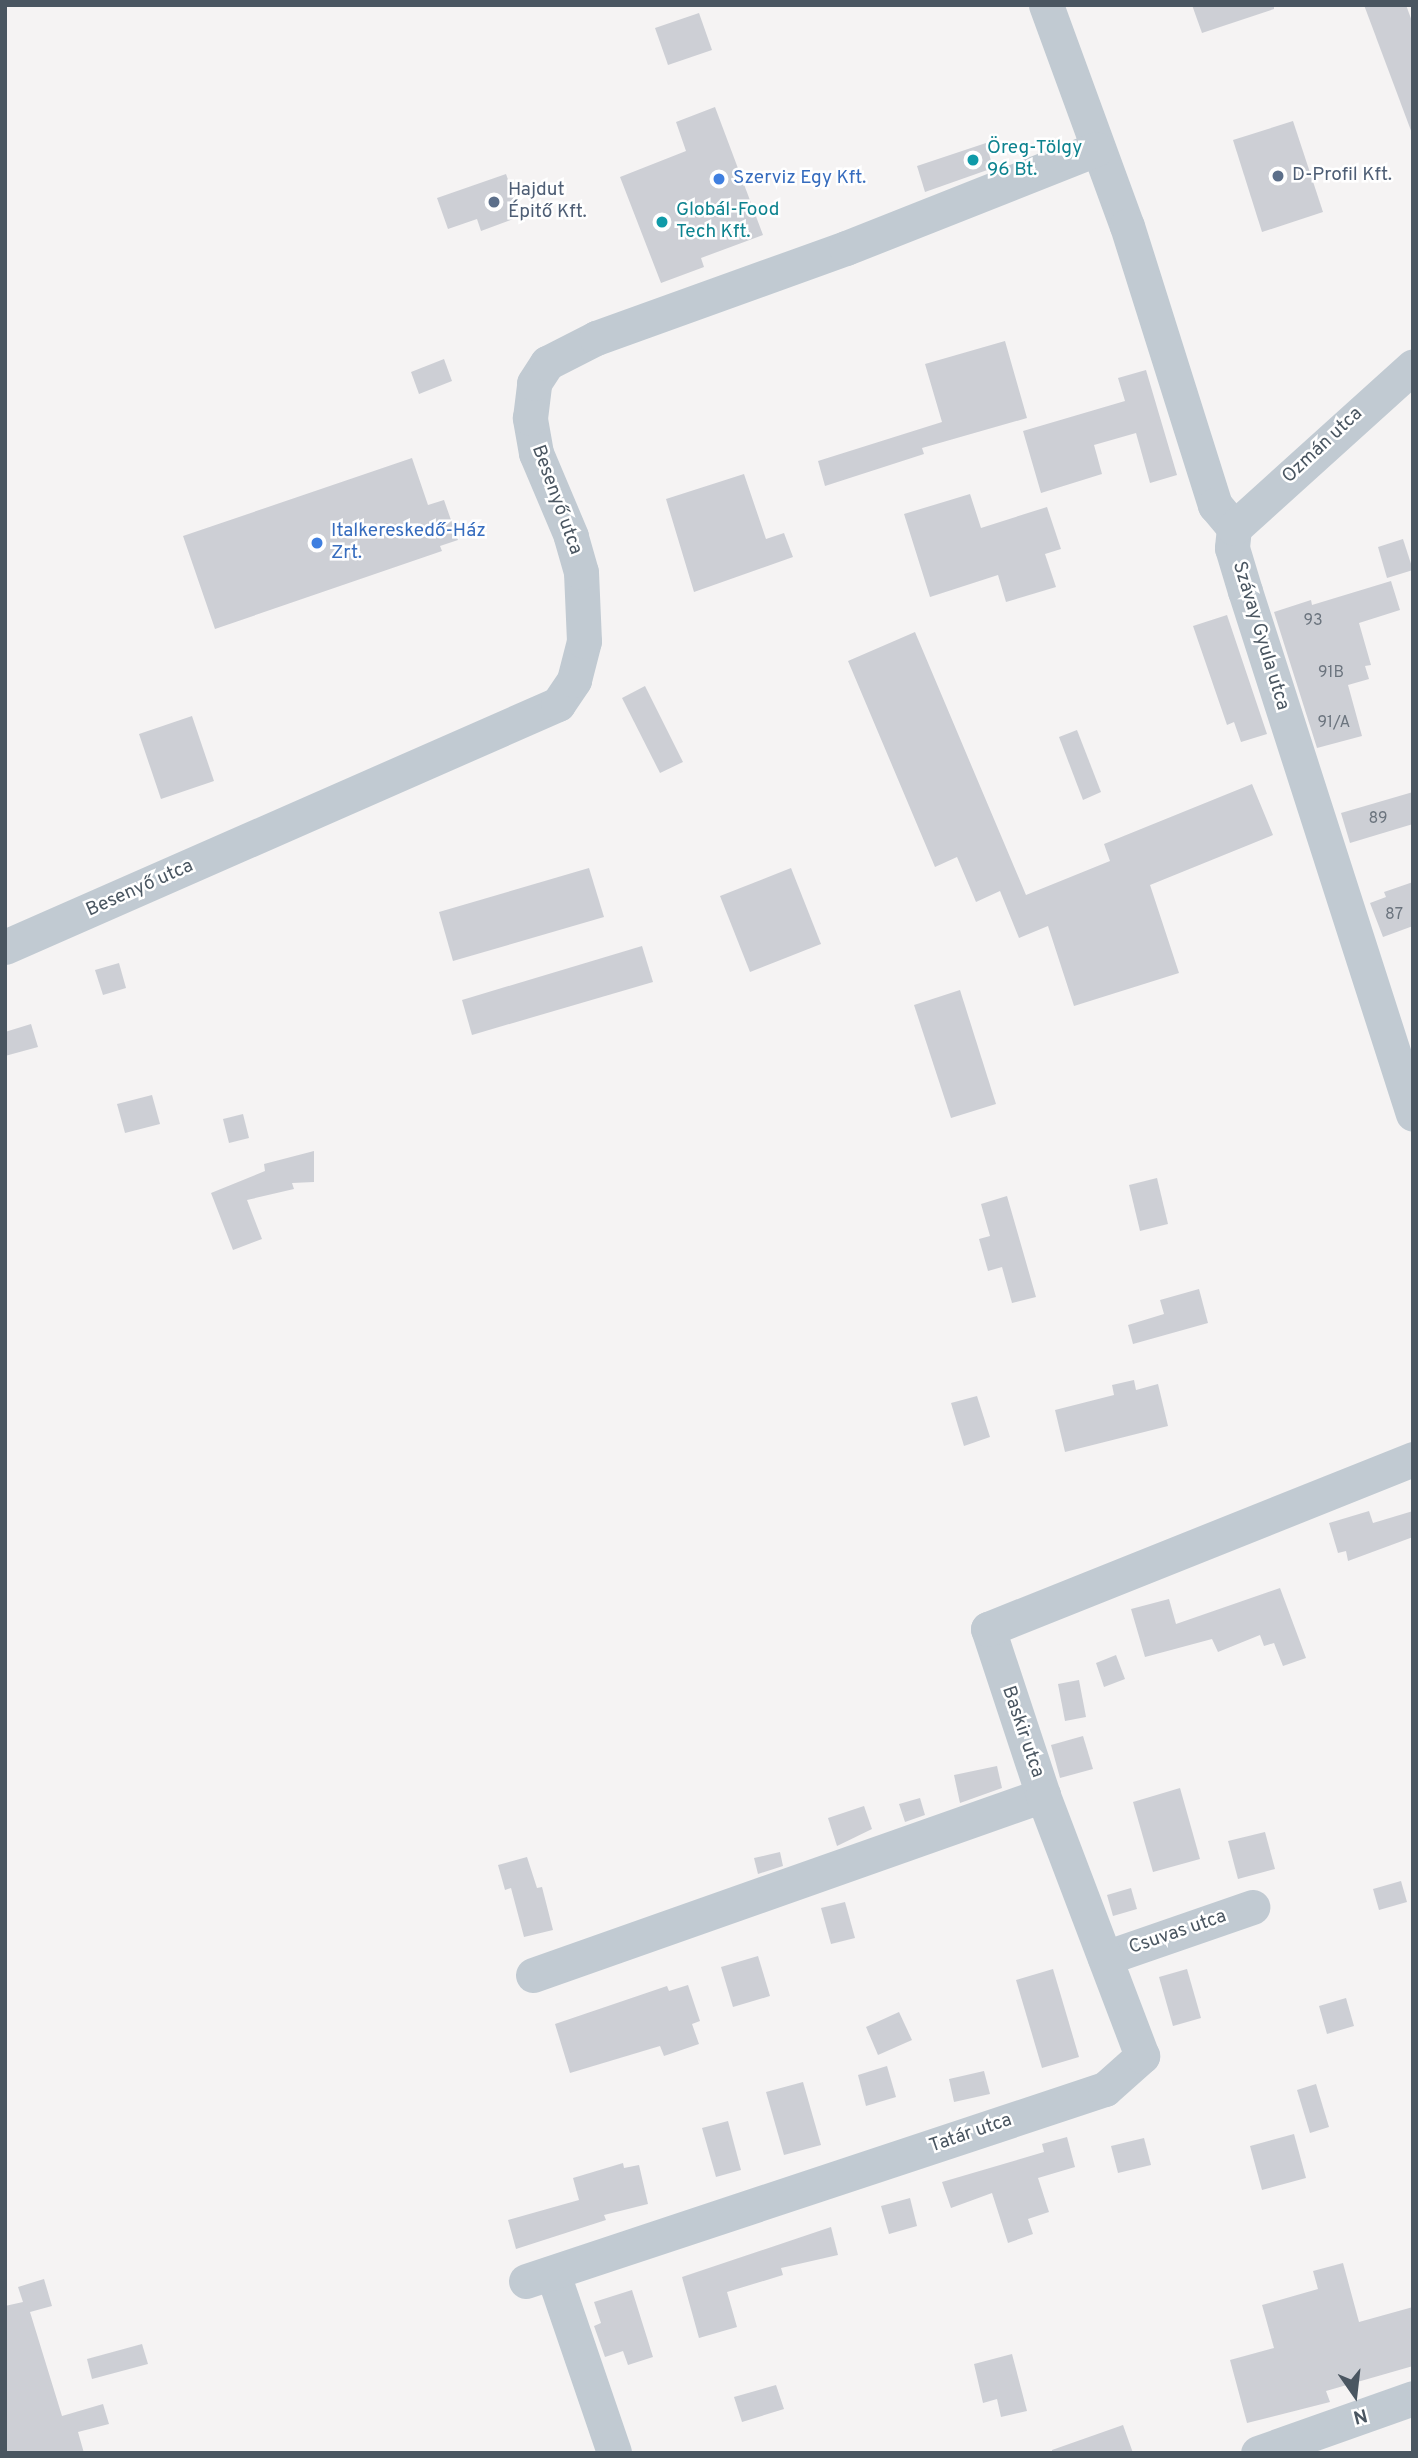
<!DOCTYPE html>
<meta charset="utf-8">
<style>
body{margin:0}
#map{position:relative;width:1418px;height:2458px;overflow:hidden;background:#f5f3f3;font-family:Overpass,sans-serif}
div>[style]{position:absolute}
.building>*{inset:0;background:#cdcfd5}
.minor>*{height:35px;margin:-17.5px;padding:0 17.5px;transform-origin:17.5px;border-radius:17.5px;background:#c1cad2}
.dots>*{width:19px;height:19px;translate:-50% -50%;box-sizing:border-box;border:4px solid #fff;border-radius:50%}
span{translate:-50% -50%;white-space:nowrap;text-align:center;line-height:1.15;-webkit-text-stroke:5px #fff;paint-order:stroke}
.number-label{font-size:16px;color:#6b747e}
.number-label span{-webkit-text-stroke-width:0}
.culture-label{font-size:19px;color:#0d838f}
.left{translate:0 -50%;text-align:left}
.service-label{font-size:19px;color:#4e5e75}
.shop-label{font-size:19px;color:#366cbe}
.street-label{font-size:19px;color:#4a5661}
.frame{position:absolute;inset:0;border:7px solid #4a5661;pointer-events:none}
.north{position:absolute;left:1320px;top:2360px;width:70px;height:70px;-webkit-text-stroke:5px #fff;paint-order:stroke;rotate:166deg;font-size:19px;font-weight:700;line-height:28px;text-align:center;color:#4a5661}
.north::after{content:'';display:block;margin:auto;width:24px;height:32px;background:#4a5661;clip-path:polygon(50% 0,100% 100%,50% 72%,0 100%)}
</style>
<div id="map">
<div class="building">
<i style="clip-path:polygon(1192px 5px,1274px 5px,1274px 9px,1202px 33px)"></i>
<i style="clip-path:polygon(1364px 5px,1406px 5px,1413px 24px,1413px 136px)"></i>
<i style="clip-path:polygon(699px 13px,712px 50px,668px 65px,655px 28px)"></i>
<i style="clip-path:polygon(715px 107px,763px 235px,701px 258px,704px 267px,661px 283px,620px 177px,686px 151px,676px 122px)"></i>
<i style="clip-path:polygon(1293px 121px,1323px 212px,1262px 232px,1233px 140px)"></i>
<i style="clip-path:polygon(986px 143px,993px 168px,925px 192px,917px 166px)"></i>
<i style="clip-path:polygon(506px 174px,521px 216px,481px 231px,477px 219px,448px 229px,437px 198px)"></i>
<i style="clip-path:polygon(1005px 341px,1027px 418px,922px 448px,924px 454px,825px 486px,818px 461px,942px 422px,925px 364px)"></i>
<i style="clip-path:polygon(444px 359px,452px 381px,419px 394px,411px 372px)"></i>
<i style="clip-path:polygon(1146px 370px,1177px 475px,1150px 483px,1136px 433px,1094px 445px,1102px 474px,1041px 493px,1023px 431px,1125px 401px,1118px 378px)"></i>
<i style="clip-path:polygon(412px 458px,428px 505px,444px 500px,458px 540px,440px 546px,442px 551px,215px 629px,183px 536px)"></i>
<i style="clip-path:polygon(744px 474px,766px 539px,784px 533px,793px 557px,694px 592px,666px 499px)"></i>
<i style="clip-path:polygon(970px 494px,981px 528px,1047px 507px,1061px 549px,1045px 554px,1056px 587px,1006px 602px,998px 575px,930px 597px,904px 514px)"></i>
<i style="clip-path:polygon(1403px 539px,1413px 570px,1387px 578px,1378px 547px)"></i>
<i style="clip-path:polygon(1391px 581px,1400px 610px,1359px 623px,1371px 665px,1365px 666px,1369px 679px,1348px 685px,1362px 736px,1317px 748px,1274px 612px,1311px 600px,1312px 605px)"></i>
<i style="clip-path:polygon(1227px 615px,1267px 734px,1241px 742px,1234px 722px,1227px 725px,1193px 626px)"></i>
<i style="clip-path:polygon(915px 632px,1026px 895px,1110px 861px,1104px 844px,1252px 784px,1273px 835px,1150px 885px,1179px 973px,1074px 1006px,1048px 926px,1019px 938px,1000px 891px,976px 902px,957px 857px,935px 867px,848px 661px)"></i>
<i style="clip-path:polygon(645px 686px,683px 762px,660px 773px,622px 698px)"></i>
<i style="clip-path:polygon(192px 716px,214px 781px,161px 799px,139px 734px)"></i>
<i style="clip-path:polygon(1077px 730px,1101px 792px,1083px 800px,1059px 737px)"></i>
<i style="clip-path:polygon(1413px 792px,1413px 824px,1350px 843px,1341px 813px)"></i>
<i style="clip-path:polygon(589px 868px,604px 917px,453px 961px,439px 912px)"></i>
<i style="clip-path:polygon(791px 868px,821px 944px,750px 972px,720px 896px)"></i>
<i style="clip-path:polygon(1413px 882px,1413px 926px,1383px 937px,1370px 903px,1386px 897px,1384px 892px)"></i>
<i style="clip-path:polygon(642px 946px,653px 982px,472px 1035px,462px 1000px)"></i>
<i style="clip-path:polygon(119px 963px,126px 988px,103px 995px,95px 970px)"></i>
<i style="clip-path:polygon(960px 990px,996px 1104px,951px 1118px,914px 1005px)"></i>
<i style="clip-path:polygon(31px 1024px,38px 1047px,5px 1056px,5px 1032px)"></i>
<i style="clip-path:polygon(152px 1095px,160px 1124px,125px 1133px,117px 1104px)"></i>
<i style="clip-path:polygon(243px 1114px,249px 1138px,229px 1143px,223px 1119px)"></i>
<i style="clip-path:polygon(314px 1151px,314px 1182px,292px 1183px,294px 1189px,247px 1200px,262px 1239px,233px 1250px,211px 1193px,265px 1171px,264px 1164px)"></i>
<i style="clip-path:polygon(1157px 1178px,1168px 1224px,1140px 1231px,1129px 1185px)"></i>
<i style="clip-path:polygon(1007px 1196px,1036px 1297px,1012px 1303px,1002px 1267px,988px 1271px,979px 1239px,990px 1236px,981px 1204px)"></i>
<i style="clip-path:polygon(1199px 1289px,1208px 1323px,1133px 1344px,1128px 1325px,1164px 1314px,1160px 1300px)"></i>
<i style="clip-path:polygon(1134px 1380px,1136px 1390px,1158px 1384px,1168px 1426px,1065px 1452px,1055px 1410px,1114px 1395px,1112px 1385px)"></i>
<i style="clip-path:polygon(977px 1396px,990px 1437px,964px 1446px,951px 1403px)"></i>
<i style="clip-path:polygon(1369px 1511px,1373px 1523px,1413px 1511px,1413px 1537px,1348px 1561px,1346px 1551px,1338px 1553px,1329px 1523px)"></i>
<i style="clip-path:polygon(1280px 1588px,1306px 1658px,1283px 1666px,1274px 1643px,1264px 1646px,1260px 1635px,1218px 1652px,1212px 1639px,1145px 1657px,1131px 1609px,1169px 1599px,1176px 1624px)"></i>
<i style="clip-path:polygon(1116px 1655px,1125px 1679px,1104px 1687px,1096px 1663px)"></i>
<i style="clip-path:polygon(1079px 1680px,1086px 1717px,1065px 1721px,1058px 1684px)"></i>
<i style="clip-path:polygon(1083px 1736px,1093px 1769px,1060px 1778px,1051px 1745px)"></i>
<i style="clip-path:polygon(997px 1766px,1002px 1788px,960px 1803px,954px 1775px)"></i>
<i style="clip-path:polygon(1180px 1788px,1200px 1859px,1153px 1872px,1133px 1802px)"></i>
<i style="clip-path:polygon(920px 1798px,925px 1815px,905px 1822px,899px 1804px)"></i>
<i style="clip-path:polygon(864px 1806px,872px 1829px,837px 1846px,828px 1818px)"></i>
<i style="clip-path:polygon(1265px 1832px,1275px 1869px,1238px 1879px,1228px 1841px)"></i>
<i style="clip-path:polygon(780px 1852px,783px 1866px,758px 1874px,754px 1858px)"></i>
<i style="clip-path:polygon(527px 1857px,537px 1888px,542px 1887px,553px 1930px,524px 1937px,511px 1888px,505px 1890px,498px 1865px)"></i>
<i style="clip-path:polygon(1401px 1881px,1407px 1902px,1379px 1910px,1373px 1889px)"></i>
<i style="clip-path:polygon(1131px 1888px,1137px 1909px,1113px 1916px,1107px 1895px)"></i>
<i style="clip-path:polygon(845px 1902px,855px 1938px,831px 1944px,821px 1908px)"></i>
<i style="clip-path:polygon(758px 1956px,770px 1996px,733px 2007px,721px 1967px)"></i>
<i style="clip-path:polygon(1053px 1969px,1079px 2057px,1042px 2068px,1016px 1980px)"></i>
<i style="clip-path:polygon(1187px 1969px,1201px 2018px,1173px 2026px,1159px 1977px)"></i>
<i style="clip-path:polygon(688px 1985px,700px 2021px,692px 2024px,699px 2044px,664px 2056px,660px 2046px,570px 2073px,555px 2024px,667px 1986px,669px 1991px)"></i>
<i style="clip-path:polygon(1346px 1998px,1354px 2026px,1327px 2034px,1319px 2006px)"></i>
<i style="clip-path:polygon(899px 2012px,912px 2040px,878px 2055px,866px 2027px)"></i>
<i style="clip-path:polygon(887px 2066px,896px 2097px,866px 2106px,858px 2075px)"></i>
<i style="clip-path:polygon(984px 2071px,990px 2094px,954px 2102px,949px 2079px)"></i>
<i style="clip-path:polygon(803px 2082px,821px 2145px,784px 2155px,766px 2092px)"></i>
<i style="clip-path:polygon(1316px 2084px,1329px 2127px,1310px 2133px,1297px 2090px)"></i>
<i style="clip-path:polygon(728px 2121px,741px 2170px,716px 2177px,702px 2128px)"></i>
<i style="clip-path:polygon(1294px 2134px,1306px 2178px,1262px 2190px,1250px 2146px)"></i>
<i style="clip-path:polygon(1067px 2137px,1075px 2167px,1038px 2178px,1049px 2212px,1028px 2219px,1033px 2234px,1008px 2243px,992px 2193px,951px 2208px,942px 2182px,1044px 2152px,1042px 2144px)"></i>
<i style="clip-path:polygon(1144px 2138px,1151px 2165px,1118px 2173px,1111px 2146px)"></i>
<i style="clip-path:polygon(623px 2163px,624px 2168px,639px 2165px,648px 2204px,604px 2215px,606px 2220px,516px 2249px,508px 2220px,579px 2200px,573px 2178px)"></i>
<i style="clip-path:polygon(910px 2198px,917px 2226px,889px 2234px,881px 2206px)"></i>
<i style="clip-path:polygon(831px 2227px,838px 2255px,781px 2268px,783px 2275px,727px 2292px,737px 2327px,699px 2338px,682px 2277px)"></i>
<i style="clip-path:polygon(1343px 2263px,1359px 2322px,1413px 2307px,1413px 2366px,1326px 2391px,1330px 2402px,1247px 2423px,1230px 2360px,1274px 2348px,1262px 2305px,1318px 2289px,1313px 2271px)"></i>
<i style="clip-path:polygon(44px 2279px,52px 2306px,30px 2312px,62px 2416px,103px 2404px,109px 2424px,78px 2432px,84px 2453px,5px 2453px,5px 2306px,23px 2302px,18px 2287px)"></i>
<i style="clip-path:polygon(632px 2290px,653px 2357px,628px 2365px,623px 2351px,605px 2357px,594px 2326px,601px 2323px,594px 2302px)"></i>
<i style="clip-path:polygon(142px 2344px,148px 2364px,92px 2379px,87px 2359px)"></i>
<i style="clip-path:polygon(1012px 2354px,1027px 2411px,1001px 2417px,997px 2399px,983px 2403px,974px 2364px)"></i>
<i style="clip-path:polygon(776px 2385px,784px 2409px,742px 2422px,734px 2397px)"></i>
<i style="clip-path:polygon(1123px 2425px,1133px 2453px,1052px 2453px,1052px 2450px)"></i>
</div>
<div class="minor">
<i style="left:1046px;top:5px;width:235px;rotate:69.9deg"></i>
<i style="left:1127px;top:226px;width:293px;rotate:72.5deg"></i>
<i style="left:1215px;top:505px;width:30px;rotate:50deg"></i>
<i style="left:1234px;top:528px;width:20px;rotate:96deg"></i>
<i style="left:1232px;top:548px;width:45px;rotate:73.2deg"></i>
<i style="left:1245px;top:591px;width:549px;rotate:72.19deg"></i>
<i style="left:1234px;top:528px;width:241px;rotate:-42.1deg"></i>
<i style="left:5px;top:947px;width:604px;rotate:-23.72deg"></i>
<i style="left:558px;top:704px;width:29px;rotate:-56deg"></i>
<i style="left:574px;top:680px;width:40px;rotate:-75.6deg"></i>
<i style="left:584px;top:641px;width:69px;rotate:-92.5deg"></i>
<i style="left:581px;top:572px;width:37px;rotate:-106deg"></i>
<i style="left:571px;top:536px;width:90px;rotate:-112.9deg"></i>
<i style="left:536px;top:453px;width:36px;rotate:-100deg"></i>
<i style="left:530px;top:418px;width:35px;rotate:-83deg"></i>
<i style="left:534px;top:383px;width:24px;rotate:-57deg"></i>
<i style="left:547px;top:363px;width:55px;rotate:-27deg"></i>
<i style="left:596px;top:338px;width:266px;rotate:-19.8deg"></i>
<i style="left:846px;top:248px;width:269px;rotate:-21.6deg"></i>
<i style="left:1105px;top:1958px;width:156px;rotate:-19.1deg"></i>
<i style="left:533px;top:1975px;width:541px;rotate:-19.44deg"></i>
<i style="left:1043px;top:1795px;width:175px;rotate:-108.3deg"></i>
<i style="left:988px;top:1629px;width:458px;rotate:-21.8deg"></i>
<i style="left:553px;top:2274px;width:188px;rotate:71.1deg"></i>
<i style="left:526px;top:2281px;width:610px;rotate:-18.35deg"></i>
<i style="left:1105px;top:2089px;width:50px;rotate:-41.7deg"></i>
<i style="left:1142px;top:2056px;width:279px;rotate:-110.8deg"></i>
<i style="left:1258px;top:2453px;width:164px;rotate:-19.5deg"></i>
</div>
<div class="dots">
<i style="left:973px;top:160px;background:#0f9aa8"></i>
<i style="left:1278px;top:176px;background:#5c6f8a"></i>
<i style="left:719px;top:179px;background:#3f7fe0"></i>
<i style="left:494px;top:202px;background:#5c6f8a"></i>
<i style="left:662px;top:222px;background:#0f9aa8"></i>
<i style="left:317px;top:543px;background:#3f7fe0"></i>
</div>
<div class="number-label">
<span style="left:1313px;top:621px">93</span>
<span style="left:1331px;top:673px">91B</span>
<span style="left:1334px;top:723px">91/A</span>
<span style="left:1378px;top:819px">89</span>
<span style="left:1394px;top:915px">87</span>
</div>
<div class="culture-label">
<span class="left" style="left:987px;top:160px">Öreg-Tölgy<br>96 Bt.</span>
<span class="left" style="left:676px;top:222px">Globál-Food<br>Tech Kft.</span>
</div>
<div class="service-label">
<span class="left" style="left:1292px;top:176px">D-Profil Kft.</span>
<span class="left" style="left:508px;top:202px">Hajdut<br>Épitő Kft.</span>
</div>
<div class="shop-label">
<span class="left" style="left:733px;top:179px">Szerviz Egy Kft.</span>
<span class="left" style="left:331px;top:543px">Italkereskedő-Ház<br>Zrt.</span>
</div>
<div class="street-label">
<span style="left:1323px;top:446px;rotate:-43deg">Ozmán utca</span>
<span style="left:556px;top:500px;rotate:70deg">Besenyő utca</span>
<span style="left:1260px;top:636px;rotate:73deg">Szávay Gyula utca</span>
<span style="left:140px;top:889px;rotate:-24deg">Besenyő utca</span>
<span style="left:1022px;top:1732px;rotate:71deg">Baskir utca</span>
<span style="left:1178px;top:1933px;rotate:-19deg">Csuvas utca</span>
<span style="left:971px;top:2134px;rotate:-19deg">Tatár utca</span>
</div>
<div class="frame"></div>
<div class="north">N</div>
</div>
